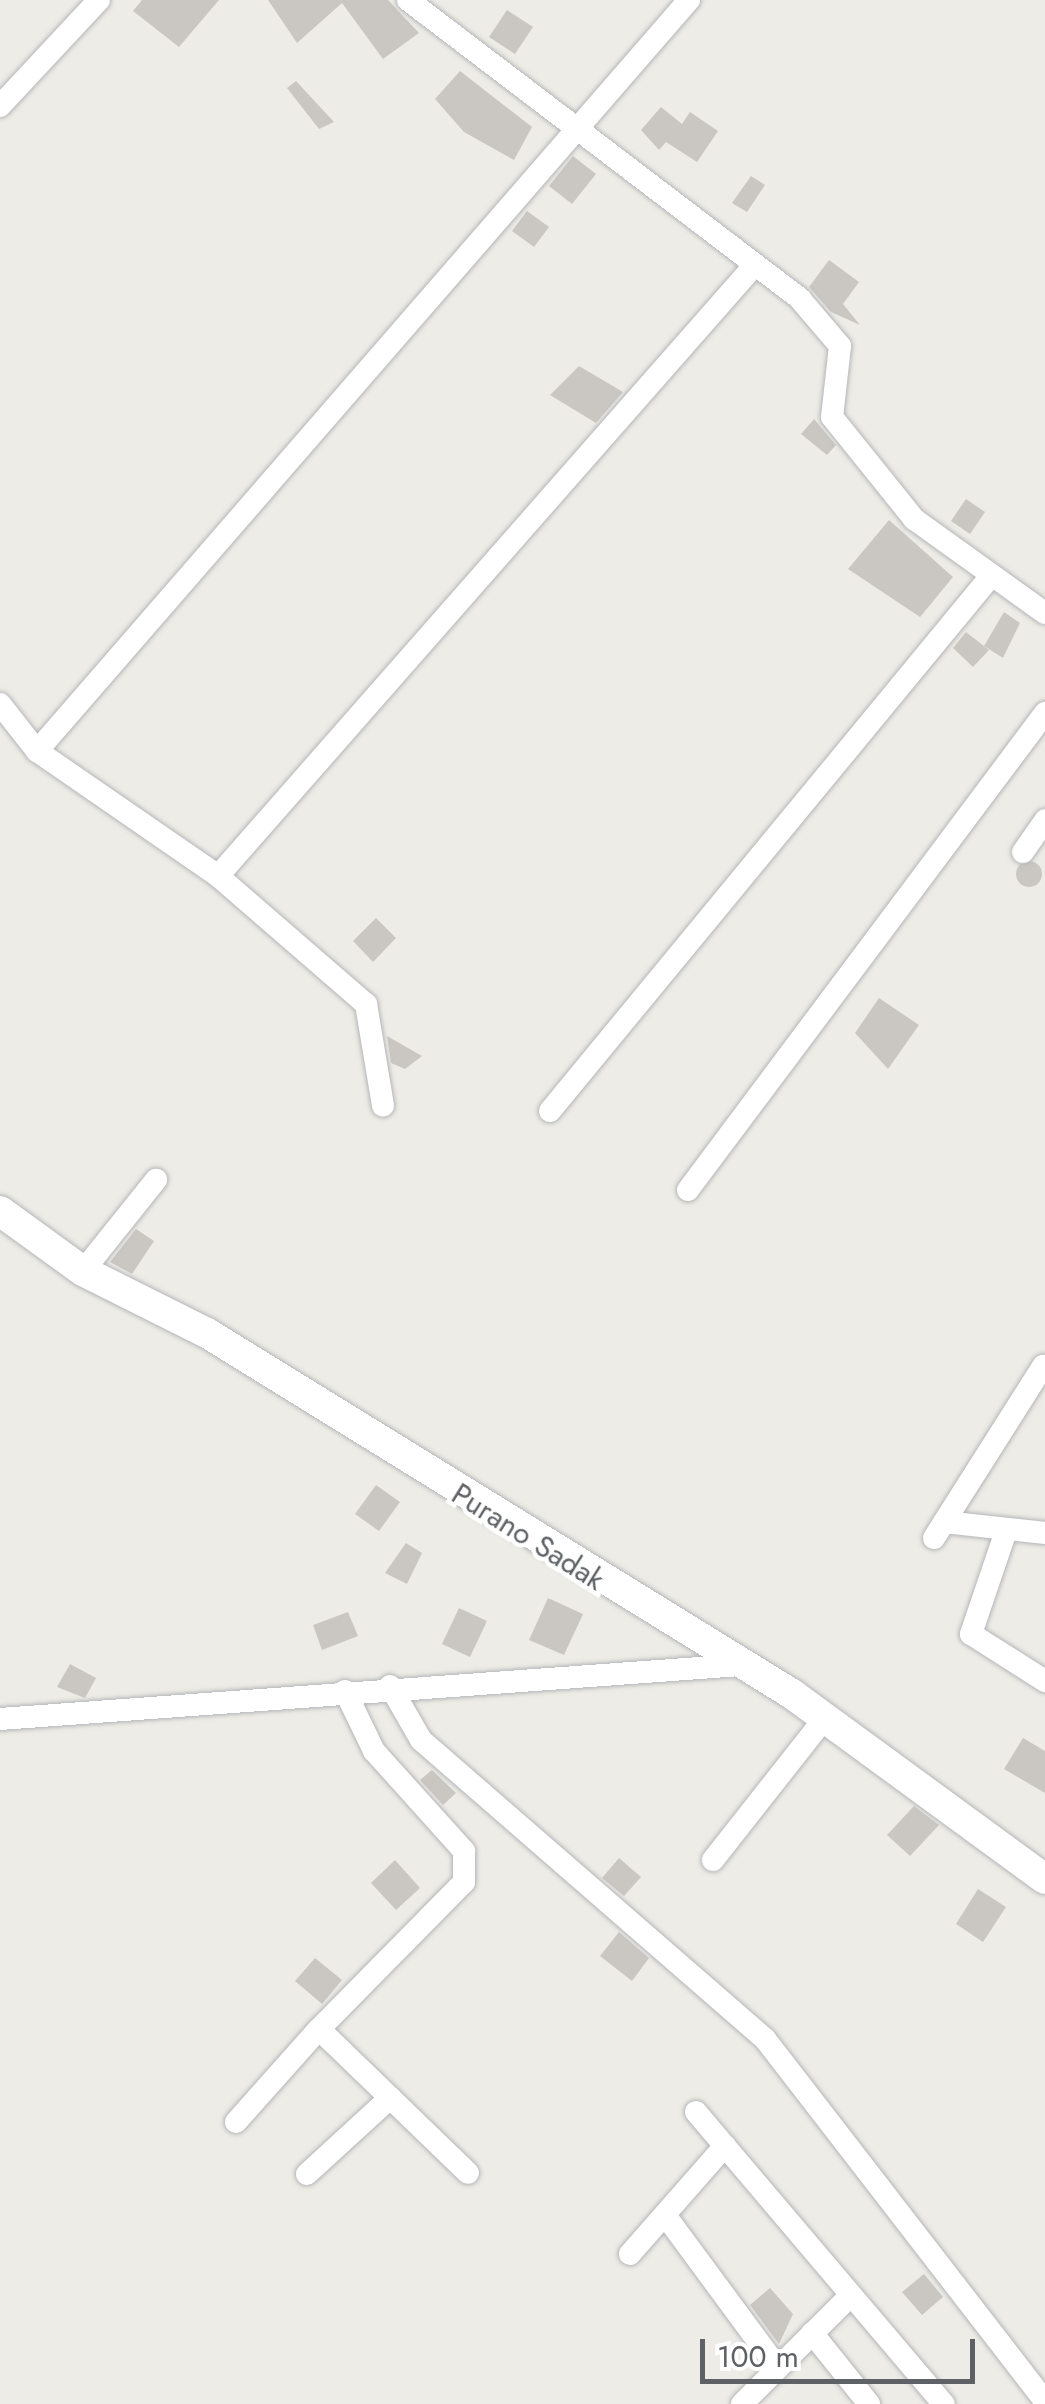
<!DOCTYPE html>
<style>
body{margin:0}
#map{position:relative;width:1045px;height:2404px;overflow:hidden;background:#eeece6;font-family:Jost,sans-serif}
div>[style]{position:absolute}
.building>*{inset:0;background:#cac7c3}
.round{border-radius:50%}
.roads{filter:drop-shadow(0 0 2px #b3b6b9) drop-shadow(0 0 2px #b3b6b9)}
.street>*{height:22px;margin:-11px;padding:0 11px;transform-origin:11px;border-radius:11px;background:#fff}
.secondary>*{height:30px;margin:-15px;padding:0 15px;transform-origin:15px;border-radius:15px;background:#fff}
span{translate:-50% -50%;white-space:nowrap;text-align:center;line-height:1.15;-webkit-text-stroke:9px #fff;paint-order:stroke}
.street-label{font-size:30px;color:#5e6165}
.scale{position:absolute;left:700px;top:2339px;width:275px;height:45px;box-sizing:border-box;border:5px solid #5e6165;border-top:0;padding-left:12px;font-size:30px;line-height:35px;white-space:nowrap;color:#5e6165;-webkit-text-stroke:8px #fff;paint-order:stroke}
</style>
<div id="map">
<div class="building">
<i style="clip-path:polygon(142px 0,219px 0,179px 47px,133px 11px)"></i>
<i style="clip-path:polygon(268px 0,388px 0,419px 33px,383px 59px,342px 3px,297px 43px)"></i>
<i style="clip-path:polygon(507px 10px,533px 27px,515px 54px,489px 37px)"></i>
<i style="clip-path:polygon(460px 71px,532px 127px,514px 160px,464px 132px,435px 99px)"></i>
<i style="clip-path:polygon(296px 81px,334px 122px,319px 129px,287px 88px)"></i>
<i style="clip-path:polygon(661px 107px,682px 124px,690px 112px,718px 131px,697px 162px,666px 142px,659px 150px,641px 130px)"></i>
<i style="clip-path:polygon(573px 156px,596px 174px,572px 204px,549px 186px)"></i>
<i style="clip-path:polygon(751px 176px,765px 185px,747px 212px,732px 203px)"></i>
<i style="clip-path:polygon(527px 211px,549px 227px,534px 247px,512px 231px)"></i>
<i style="clip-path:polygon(829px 260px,859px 282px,843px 304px,860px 325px,831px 312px,809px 287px)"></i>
<i style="clip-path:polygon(579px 366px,623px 392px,596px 423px,550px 395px)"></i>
<i style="clip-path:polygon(814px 419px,836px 445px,827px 455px,801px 434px)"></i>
<i style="clip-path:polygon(966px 499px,985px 512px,970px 534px,951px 521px)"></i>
<i style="clip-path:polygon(889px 520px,953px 577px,920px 617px,848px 569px)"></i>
<i style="clip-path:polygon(1004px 612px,1020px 623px,1003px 658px,984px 646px)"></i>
<i style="clip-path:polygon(966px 632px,989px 650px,973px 667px,953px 648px)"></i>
<i class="round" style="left:1016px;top:861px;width:26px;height:26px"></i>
<i style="clip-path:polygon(376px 918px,396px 938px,373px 962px,353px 941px)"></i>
<i style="clip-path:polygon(879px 998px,919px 1025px,888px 1069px,855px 1033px)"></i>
<i style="clip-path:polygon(387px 1036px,422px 1056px,405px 1069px,391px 1063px)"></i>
<i style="clip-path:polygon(136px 1229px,154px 1241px,132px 1274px,110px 1262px)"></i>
<i style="clip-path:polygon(376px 1485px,400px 1502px,379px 1531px,355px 1514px)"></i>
<i style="clip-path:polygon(406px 1543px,422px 1553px,407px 1584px,385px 1573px)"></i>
<i style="clip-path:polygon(548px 1598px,583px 1614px,564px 1655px,529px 1640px)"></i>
<i style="clip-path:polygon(459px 1608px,487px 1621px,470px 1657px,442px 1644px)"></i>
<i style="clip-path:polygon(348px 1612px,358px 1636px,322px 1650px,313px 1625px)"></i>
<i style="clip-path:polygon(70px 1664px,96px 1678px,85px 1698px,57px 1687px)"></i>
<i style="clip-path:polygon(1023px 1738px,1045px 1751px,1045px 1793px,1004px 1769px)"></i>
<i style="clip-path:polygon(432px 1770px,456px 1793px,443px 1805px,420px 1780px)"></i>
<i style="clip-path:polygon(914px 1806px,939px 1825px,910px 1856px,887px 1835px)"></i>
<i style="clip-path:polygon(619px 1858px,641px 1877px,624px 1896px,602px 1878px)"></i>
<i style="clip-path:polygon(395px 1860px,420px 1888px,396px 1910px,371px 1883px)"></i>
<i style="clip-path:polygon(978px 1889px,1006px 1907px,983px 1942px,956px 1924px)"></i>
<i style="clip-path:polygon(619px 1932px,649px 1958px,632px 1981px,600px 1956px)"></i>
<i style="clip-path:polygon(315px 1958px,342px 1980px,322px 2004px,295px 1981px)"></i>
<i style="clip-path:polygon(924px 2274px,943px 2297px,922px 2315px,902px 2292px)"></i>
<i style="clip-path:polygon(770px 2288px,793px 2314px,779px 2344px,750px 2305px)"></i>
</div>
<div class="roads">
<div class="street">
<i style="left:408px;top:0;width:493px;rotate:37.3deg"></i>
<i style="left:800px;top:299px;width:62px;rotate:49.6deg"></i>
<i style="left:840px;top:346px;width:71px;rotate:96.4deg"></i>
<i style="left:832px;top:417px;width:131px;rotate:51.2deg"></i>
<i style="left:914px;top:519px;width:161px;rotate:35.7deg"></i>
<i style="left:0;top:106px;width:145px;rotate:-47deg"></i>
<i style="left:0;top:704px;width:60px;rotate:51.8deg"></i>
<i style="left:37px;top:751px;width:220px;rotate:34.6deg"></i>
<i style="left:218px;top:876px;width:196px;rotate:40.9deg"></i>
<i style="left:366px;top:1004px;width:103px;rotate:80.5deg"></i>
<i style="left:37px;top:751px;width:995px;rotate:-49.04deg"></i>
<i style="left:1023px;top:852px;width:39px;rotate:-55deg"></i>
<i style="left:218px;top:876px;width:809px;rotate:-48.71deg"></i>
<i style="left:550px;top:1111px;width:692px;rotate:-50.51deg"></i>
<i style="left:688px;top:1190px;width:596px;rotate:-53.19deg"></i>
<i style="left:83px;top:1271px;width:117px;rotate:-51.3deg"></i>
<i style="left:944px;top:1522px;width:102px;rotate:6.2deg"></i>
<i style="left:1006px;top:1531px;width:109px;rotate:108.8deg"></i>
<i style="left:971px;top:1634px;width:88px;rotate:32.4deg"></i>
<i style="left:934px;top:1538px;width:204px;rotate:-57.6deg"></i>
<i style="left:390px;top:1686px;width:62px;rotate:60.1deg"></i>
<i style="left:421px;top:1740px;width:456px;rotate:41deg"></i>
<i style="left:765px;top:2039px;width:458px;rotate:52.3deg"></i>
<i style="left:345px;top:1691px;width:67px;rotate:64.2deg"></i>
<i style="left:374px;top:1751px;width:135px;rotate:48deg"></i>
<i style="left:464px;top:1851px;width:31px;rotate:90deg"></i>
<i style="left:464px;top:1882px;width:206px;rotate:134.6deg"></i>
<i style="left:319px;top:2029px;width:207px;rotate:44deg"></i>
<i style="left:0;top:1719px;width:743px;rotate:-4.17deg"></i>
<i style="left:713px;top:1860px;width:178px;rotate:-51.8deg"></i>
<i style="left:696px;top:2112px;width:383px;rotate:49.7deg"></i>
<i style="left:236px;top:2122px;width:125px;rotate:-48.3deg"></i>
<i style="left:307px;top:2174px;width:113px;rotate:-42.5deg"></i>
<i style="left:665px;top:2215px;width:189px;rotate:53.6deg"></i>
<i style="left:630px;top:2254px;width:144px;rotate:-48.7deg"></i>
<i style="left:812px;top:2333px;width:91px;rotate:51.2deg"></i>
<i style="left:742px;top:2404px;width:154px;rotate:-45deg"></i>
</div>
<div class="secondary">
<i style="left:0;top:1211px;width:102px;rotate:35.9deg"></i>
<i style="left:83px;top:1271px;width:139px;rotate:26.6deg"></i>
<i style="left:207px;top:1333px;width:687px;rotate:31.68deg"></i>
<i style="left:792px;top:1694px;width:313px;rotate:36.2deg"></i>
</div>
</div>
<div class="street-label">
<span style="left:528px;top:1537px;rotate:32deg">Purano Sadak</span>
</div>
<div class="scale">100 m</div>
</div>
